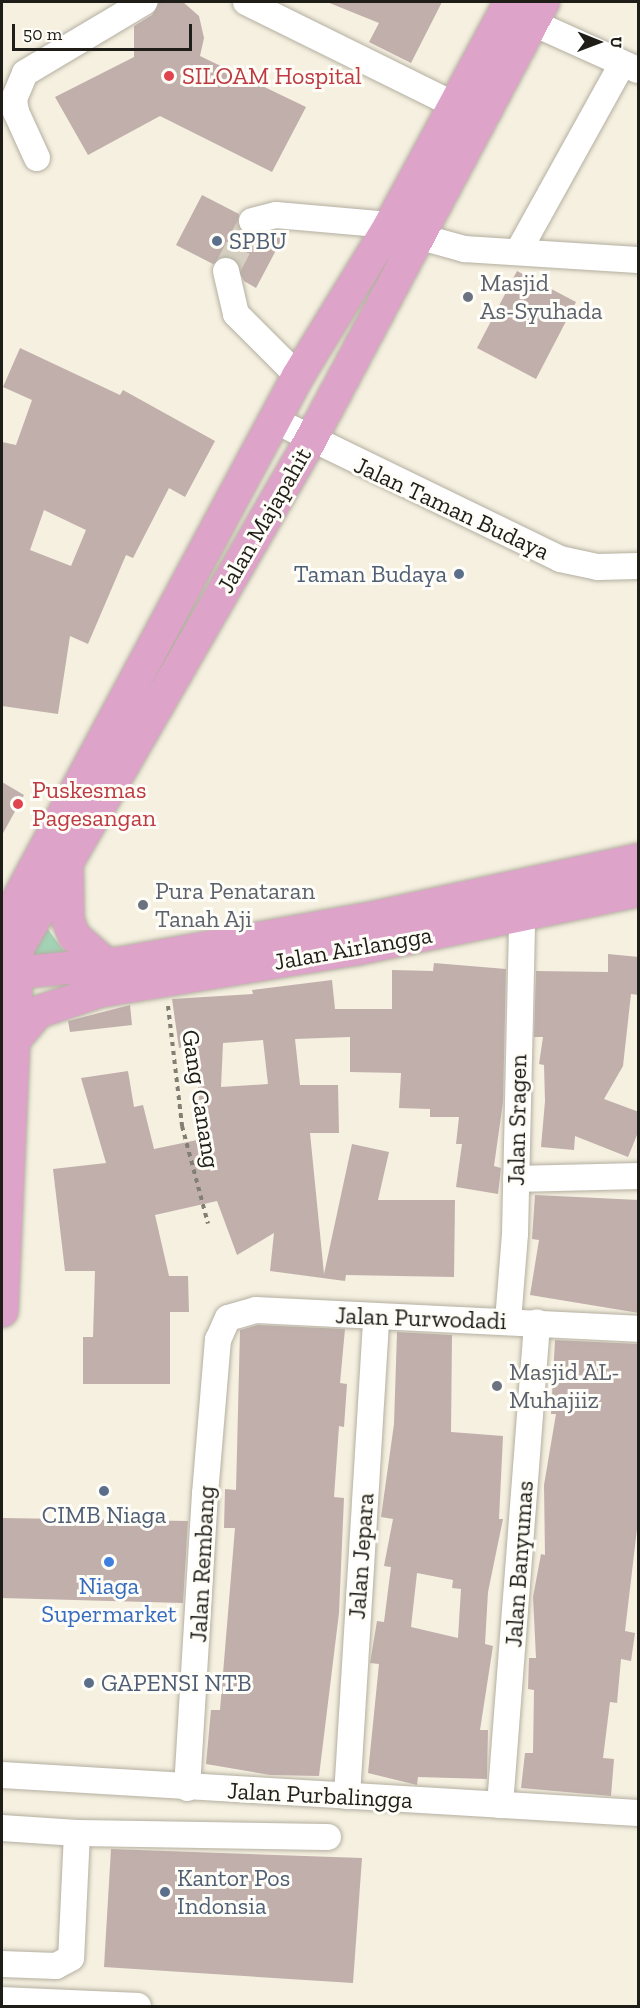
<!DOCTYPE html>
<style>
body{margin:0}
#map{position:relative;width:640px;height:2008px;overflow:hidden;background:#f5f0e0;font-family:"Zilla Slab",serif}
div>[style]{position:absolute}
.green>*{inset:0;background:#a2d3b5}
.building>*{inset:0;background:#c1afac}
.minor-tunnel>*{height:26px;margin-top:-13px;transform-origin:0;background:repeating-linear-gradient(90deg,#d5d0c2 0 26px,transparent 0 39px)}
.path>*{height:4px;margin-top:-2px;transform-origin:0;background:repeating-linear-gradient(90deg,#817e74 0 4.5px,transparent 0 9px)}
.roads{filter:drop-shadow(0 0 2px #b4afa1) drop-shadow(0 0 2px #b4afa1)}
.minor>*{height:26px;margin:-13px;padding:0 13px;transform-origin:13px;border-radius:13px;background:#fff}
.major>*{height:32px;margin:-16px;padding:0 16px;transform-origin:16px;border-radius:16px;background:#dda3c9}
.dots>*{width:16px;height:16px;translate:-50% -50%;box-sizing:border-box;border:3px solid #fffdf7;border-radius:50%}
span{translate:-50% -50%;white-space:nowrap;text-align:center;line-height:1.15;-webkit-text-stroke:6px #fffdf7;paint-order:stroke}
.health-label{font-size:24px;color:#be3a42}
.left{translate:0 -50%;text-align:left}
.service-label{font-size:24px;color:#4e5e75}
.right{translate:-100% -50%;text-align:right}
.worship-label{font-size:24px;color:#5b616d}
.street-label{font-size:24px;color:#1f1d18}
.shop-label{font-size:24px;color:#366cbe}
.frame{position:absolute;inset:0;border:3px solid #1f1d18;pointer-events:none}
.north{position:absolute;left:568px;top:12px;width:60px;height:60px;-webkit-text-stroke:4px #fffdf7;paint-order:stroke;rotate:91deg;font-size:16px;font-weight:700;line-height:24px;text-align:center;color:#1f1d18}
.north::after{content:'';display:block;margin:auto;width:21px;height:27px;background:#1f1d18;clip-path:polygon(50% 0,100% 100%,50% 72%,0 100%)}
.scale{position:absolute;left:12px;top:24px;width:180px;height:27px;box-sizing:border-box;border:3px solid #1f1d18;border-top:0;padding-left:8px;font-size:18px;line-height:21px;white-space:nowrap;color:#1f1d18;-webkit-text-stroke:4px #fffdf7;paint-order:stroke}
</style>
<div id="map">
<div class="green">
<i style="clip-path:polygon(45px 925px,68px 957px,27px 965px)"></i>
</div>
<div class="building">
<i style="clip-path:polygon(159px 2px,183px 2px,199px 16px,204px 38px,200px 56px,306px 107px,272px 172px,160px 116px,88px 155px,55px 97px,134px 57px,134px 26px,152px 15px)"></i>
<i style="clip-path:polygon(327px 2px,442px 2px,411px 63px,369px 42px,379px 23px)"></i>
<i style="clip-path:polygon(202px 195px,239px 214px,238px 225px,247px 235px,272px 232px,283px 237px,256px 288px,244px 281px,231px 257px,213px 264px,176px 245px)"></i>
<i style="clip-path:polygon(517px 271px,576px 302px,536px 379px,477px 348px)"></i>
<i style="clip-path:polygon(evenodd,20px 348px,120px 395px,123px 390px,215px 441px,185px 497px,169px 488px,133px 558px,126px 555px,88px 644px,70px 636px,58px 714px,2px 706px,2px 442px,16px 445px,32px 400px,3px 387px,20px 348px,44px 510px,86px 530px,71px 566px,30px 550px,44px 510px)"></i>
<i style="clip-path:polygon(2px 782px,24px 795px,2px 835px)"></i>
<i style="clip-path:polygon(608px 954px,639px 957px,639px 995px,631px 994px,623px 1066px,604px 1099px,639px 1112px,639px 1130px,628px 1157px,575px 1136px,574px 1150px,541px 1147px,545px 1101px,544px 1065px,539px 1064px,543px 1037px,534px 1037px,536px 971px,608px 972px)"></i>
<i style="clip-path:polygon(evenodd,434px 963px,506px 969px,503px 1102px,494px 1166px,501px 1168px,498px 1194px,456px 1187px,462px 1144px,456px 1144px,459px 1117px,430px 1117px,430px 1109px,399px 1108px,401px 1073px,350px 1072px,350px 1037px,295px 1039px,300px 1085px,338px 1085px,339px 1133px,310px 1133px,324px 1274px,352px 1144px,389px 1152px,378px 1200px,455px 1200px,454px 1277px,346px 1275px,345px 1281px,270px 1271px,274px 1233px,237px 1255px,217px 1201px,155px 1215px,169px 1276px,188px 1276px,189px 1312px,170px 1312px,170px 1384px,83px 1384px,83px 1337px,93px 1337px,95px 1271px,65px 1271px,53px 1169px,106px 1163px,81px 1078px,128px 1071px,134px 1107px,143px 1105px,154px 1149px,202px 1139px,195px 1044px,179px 1048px,172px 999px,253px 994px,252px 990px,332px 980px,335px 1009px,392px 1009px,392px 970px,433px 971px,434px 963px,263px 1040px,268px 1084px,221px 1087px,223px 1043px,263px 1040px)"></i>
<i style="clip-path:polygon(130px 1005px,132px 1025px,70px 1032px,68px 1021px)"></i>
<i style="clip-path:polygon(535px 1195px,639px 1200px,639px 1313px,530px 1295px,539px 1240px,532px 1239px)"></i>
<i style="clip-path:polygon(258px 1325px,345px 1329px,340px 1383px,347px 1384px,344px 1427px,339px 1426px,334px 1497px,344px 1498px,339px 1613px,319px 1776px,270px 1775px,206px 1764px,211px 1710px,220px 1710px,235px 1528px,224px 1528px,225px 1489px,236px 1490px,240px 1330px)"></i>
<i style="clip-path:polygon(evenodd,397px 1332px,452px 1335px,451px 1432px,503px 1436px,499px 1519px,503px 1519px,488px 1592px,485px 1644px,493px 1646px,480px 1730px,488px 1730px,487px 1779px,418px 1777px,417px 1785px,368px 1773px,379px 1664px,370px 1663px,377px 1621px,384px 1622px,391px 1567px,384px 1566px,393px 1519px,381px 1517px,394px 1424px,397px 1332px,417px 1573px,453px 1580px,452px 1588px,461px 1589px,458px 1638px,411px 1627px,417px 1573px)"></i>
<i style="clip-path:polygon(555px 1340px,639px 1344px,637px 1529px,625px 1631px,635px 1633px,631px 1661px,621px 1659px,617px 1703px,610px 1702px,603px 1758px,614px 1759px,611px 1796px,521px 1788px,525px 1753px,533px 1753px,534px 1690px,528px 1689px,529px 1658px,536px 1658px,533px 1597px,541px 1554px,545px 1555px,544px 1485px,556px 1414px,551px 1414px)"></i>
<i style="clip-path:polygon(2px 1518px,188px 1521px,183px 1603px,2px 1598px)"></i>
<i style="clip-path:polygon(111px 1849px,362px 1858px,353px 1983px,104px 1967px)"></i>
</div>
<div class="minor-tunnel">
<i style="left:226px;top:271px;width:56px;rotate:-62.5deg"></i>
</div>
<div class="path">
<i style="left:168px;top:1006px;width:121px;rotate:83.3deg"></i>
<i style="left:182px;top:1126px;width:101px;rotate:75.1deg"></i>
</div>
<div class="roads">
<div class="minor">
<i style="left:246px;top:2px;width:230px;rotate:26.3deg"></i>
<i style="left:531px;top:22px;width:117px;rotate:24.2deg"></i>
<i style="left:37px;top:158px;width:51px;rotate:-114.5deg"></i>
<i style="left:16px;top:112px;width:13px;rotate:-99deg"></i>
<i style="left:14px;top:99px;width:28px;rotate:-67deg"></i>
<i style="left:25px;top:73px;width:139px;rotate:-30.8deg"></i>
<i style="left:252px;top:221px;width:25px;rotate:-14deg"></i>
<i style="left:276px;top:215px;width:114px;rotate:5deg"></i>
<i style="left:421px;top:237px;width:45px;rotate:15.6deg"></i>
<i style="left:464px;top:249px;width:174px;rotate:3.6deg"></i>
<i style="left:519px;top:250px;width:213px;rotate:-61deg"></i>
<i style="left:226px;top:271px;width:44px;rotate:76.9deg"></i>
<i style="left:236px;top:314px;width:88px;rotate:45deg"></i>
<i style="left:274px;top:420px;width:318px;rotate:25.9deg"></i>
<i style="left:560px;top:559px;width:39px;rotate:12deg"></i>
<i style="left:598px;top:567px;width:40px;rotate:-1.4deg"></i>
<i style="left:516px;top:1179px;width:122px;rotate:-1.4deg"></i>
<i style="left:508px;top:1321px;width:87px;rotate:-85.4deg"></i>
<i style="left:515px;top:1234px;width:316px;rotate:-88.7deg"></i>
<i style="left:2px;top:1775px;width:637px;rotate:3.42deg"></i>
<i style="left:187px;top:1788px;width:295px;rotate:-86.5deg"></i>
<i style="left:205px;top:1494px;width:155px;rotate:-85.2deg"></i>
<i style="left:218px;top:1340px;width:24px;rotate:-66deg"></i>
<i style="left:228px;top:1318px;width:29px;rotate:-16deg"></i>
<i style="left:256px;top:1310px;width:382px;rotate:2.8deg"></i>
<i style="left:347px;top:1796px;width:480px;rotate:-86.5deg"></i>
<i style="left:500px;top:1805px;width:484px;rotate:-85.6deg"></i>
<i style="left:2px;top:1828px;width:75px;rotate:3.8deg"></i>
<i style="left:77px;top:1833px;width:125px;rotate:92.7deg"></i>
<i style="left:71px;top:1958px;width:17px;rotate:152deg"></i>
<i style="left:56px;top:1966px;width:54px;rotate:-177.9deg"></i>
<i style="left:77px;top:1833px;width:251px;rotate:0.9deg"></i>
<i style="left:2px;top:2000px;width:136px;rotate:2.5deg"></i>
</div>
<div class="major">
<i style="left:67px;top:860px;width:60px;rotate:89deg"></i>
<i style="left:68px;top:920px;width:17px;rotate:69deg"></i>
<i style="left:74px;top:936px;width:44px;rotate:41.3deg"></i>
<i style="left:2px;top:929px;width:627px;rotate:-61.84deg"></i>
<i style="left:298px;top:376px;width:177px;rotate:-58.6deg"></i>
<i style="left:390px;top:225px;width:253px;rotate:-61.7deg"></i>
<i style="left:2px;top:983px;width:15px;rotate:-42deg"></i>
<i style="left:13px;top:973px;width:108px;rotate:-5.3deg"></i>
<i style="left:121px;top:963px;width:259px;rotate:-10.2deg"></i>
<i style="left:376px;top:917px;width:268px;rotate:-12.3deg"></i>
<i style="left:12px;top:1043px;width:40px;rotate:-50deg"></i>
<i style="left:38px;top:1012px;width:66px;rotate:-18.4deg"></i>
<i style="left:101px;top:991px;width:259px;rotate:-9.3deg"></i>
<i style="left:357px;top:949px;width:287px;rotate:-11.7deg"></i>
<i style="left:2px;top:1311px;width:363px;rotate:-87.5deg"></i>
<i style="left:18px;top:948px;width:585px;rotate:-60.06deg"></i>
<i style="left:310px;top:441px;width:497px;rotate:-62deg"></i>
</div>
</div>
<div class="dots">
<i style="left:169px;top:76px;background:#e0444e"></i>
<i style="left:217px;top:241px;background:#5c6f8a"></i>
<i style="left:468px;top:297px;background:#6b7280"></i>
<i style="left:459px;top:574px;background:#5c6f8a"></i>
<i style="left:18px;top:804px;background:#e0444e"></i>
<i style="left:143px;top:905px;background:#6b7280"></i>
<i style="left:497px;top:1386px;background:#6b7280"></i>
<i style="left:104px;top:1491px;background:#5c6f8a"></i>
<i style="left:109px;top:1562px;background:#3f7fe0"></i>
<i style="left:89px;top:1683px;background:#5c6f8a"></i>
<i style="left:165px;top:1892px;background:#5c6f8a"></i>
</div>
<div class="health-label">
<span class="left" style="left:182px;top:76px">SILOAM Hospital</span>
<span class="left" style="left:32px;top:804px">Puskesmas<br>Pagesangan</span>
</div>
<div class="service-label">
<span class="left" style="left:229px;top:241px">SPBU</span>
<span class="right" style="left:447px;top:574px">Taman Budaya</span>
<span style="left:104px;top:1515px">CIMB Niaga</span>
<span class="left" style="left:101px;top:1683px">GAPENSI NTB</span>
<span class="left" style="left:177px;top:1892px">Kantor Pos<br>Indonsia</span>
</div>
<div class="worship-label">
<span class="left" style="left:480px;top:297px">Masjid<br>As-Syuhada</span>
<span class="left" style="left:155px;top:905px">Pura Penataran<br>Tanah Aji</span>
<span class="left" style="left:509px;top:1386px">Masjid AL-<br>Muhajiiz</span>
</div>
<div class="street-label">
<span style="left:452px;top:508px;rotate:25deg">Jalan Taman Budaya</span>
<span style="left:264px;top:520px;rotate:-60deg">Jalan Majapahit</span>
<span style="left:353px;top:948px;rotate:-10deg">Jalan Airlangga</span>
<span style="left:201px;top:1099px;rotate:81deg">Gang Canang</span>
<span style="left:517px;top:1120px;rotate:-89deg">Jalan Sragen</span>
<span style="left:421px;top:1318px;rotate:2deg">Jalan Purwodadi</span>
<span style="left:361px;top:1556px;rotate:-86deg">Jalan Jepara</span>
<span style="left:202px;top:1564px;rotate:-87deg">Jalan Rembang</span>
<span style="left:519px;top:1564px;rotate:-86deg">Jalan Banyumas</span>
<span style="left:320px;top:1795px;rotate:3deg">Jalan Purbalingga</span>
</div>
<div class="shop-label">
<span style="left:109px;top:1600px">Niaga<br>Supermarket</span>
</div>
<div class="frame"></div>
<div class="north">U</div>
<div class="scale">50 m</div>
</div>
